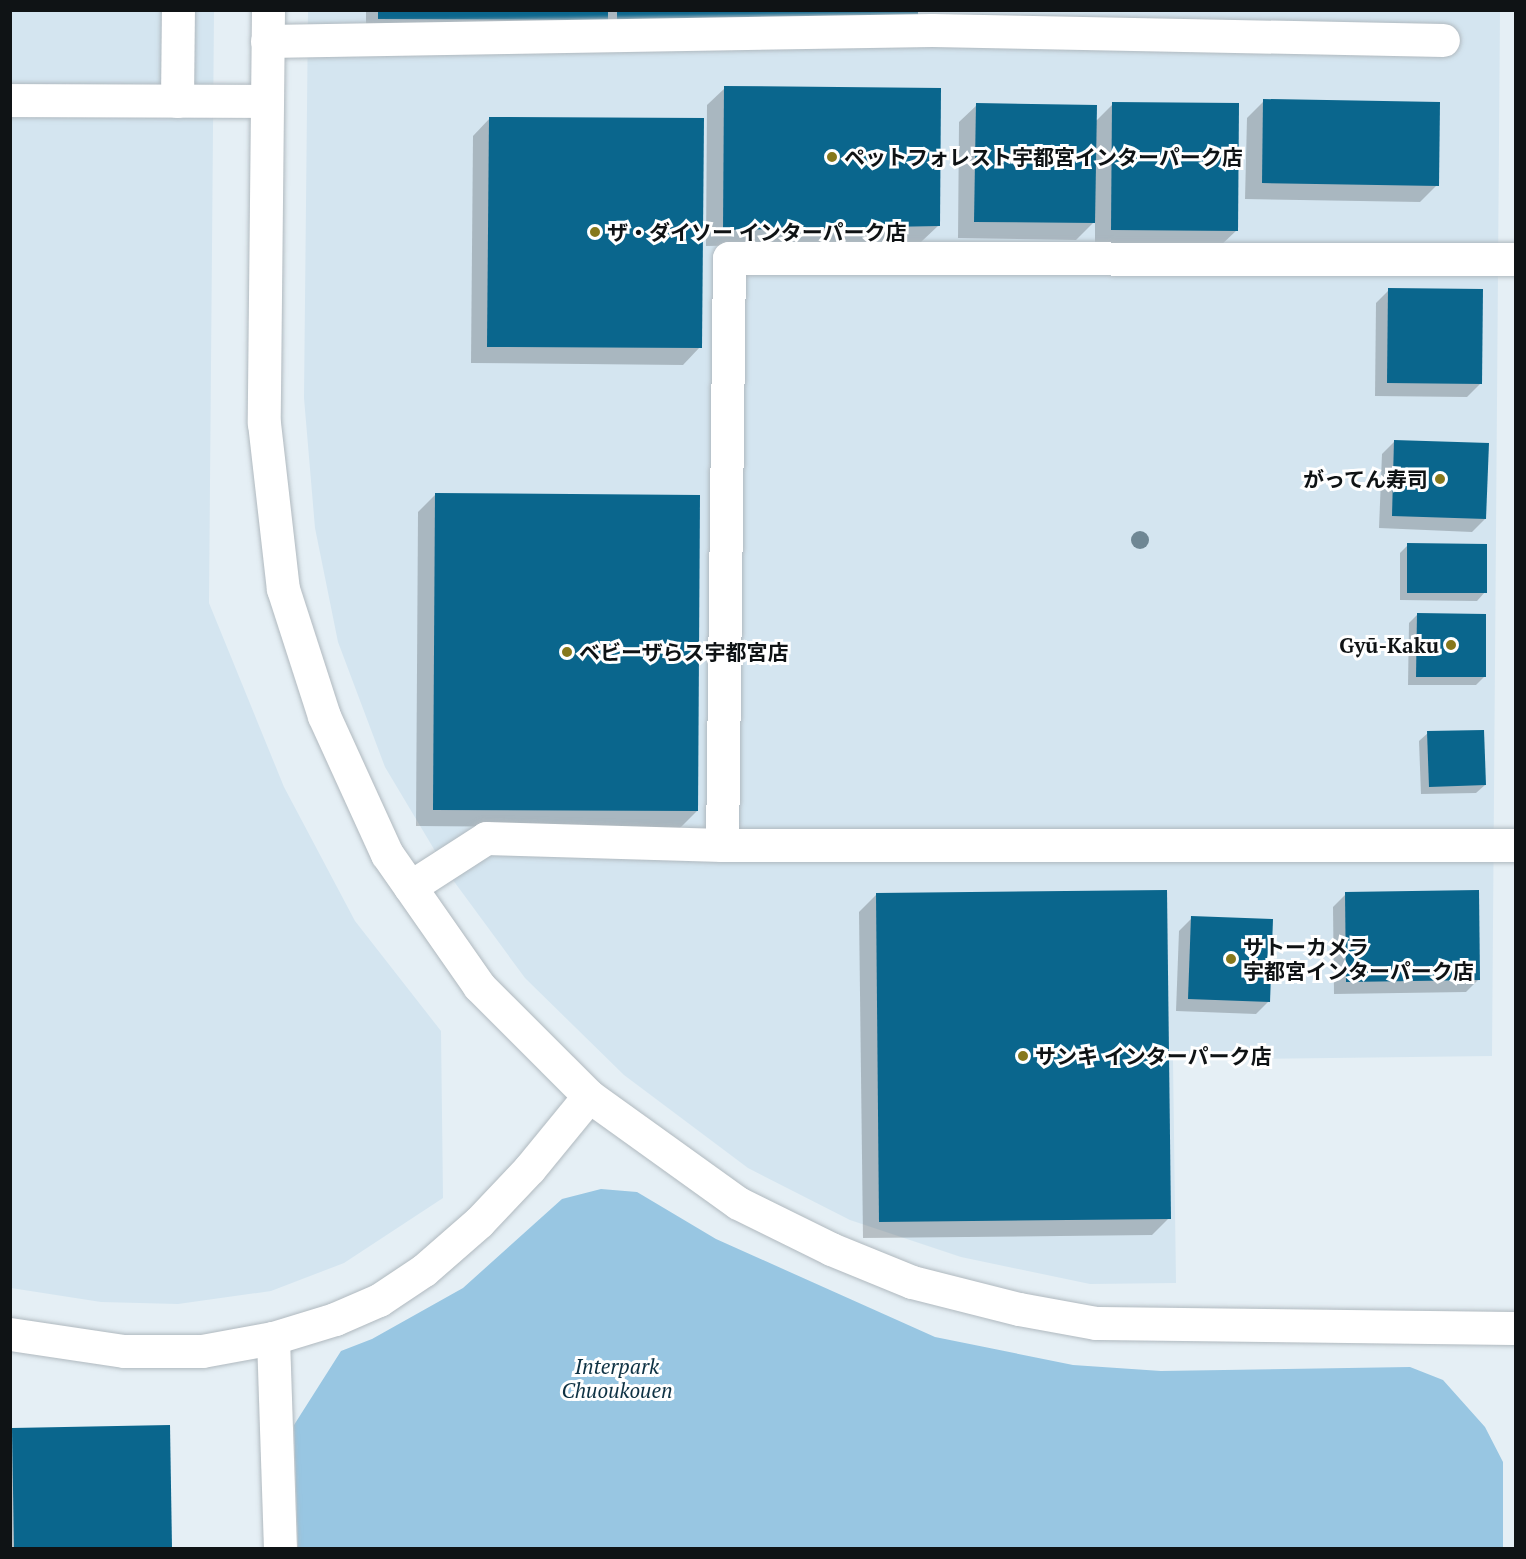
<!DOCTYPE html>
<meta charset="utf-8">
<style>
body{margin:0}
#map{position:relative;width:1526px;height:1559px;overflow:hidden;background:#e5eff5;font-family:"PT Serif","Noto Sans JP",serif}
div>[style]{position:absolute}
.built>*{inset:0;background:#d4e5f0}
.green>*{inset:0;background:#98c6e2}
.shadow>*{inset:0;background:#0003}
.building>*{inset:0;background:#0a668d}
.roads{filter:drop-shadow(0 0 2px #b0b9bf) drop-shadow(0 0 2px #b0b9bf)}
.minor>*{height:33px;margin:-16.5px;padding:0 16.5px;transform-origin:16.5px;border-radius:16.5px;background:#fff}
.trees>*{width:18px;height:18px;margin:-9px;border-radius:50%;background:#6f8794}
.dots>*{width:16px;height:16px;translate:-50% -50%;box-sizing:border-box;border:3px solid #fff;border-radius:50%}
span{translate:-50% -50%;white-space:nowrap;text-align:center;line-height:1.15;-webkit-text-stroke:6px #fff;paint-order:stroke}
.poi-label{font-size:21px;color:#0f1315;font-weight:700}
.left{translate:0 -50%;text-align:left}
.right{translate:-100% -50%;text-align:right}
.park-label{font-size:21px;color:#0e3244;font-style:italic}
.frame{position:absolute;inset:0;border:12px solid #0f1315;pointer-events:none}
</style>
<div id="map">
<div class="built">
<i style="clip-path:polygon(10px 11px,214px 11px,209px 603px,284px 787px,355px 921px,441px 1031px,443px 1198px,344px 1263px,271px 1291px,178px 1304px,101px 1302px,11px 1288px)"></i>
<i style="clip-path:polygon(308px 11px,1500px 11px,1492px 1056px,1173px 1060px,1176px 1283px,1090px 1284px,961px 1257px,850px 1220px,748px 1168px,624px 1075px,525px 978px,450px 876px,385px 767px,338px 642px,315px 528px,304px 398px)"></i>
</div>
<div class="green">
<i style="clip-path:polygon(601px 1189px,637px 1192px,716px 1239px,935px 1337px,1073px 1365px,1161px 1371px,1410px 1367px,1443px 1380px,1485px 1427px,1503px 1462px,1503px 1548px,298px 1548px,294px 1425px,341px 1351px,372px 1339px,463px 1288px,562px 1199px)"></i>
</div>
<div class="shadow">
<i style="clip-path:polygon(366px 10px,917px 10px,366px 32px)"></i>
<i style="clip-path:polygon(725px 88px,939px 225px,921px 242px,706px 246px,707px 105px)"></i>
<i style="clip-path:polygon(1264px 101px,1437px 185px,1420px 202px,1245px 199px,1247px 118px)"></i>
<i style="clip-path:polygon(1113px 104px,1237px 230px,1219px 247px,1095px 246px,1095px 221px,1076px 240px,958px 238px,959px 122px,977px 105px,1095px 122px)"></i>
<i style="clip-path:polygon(490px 118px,700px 347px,683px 365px,471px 363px,473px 136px)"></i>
<i style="clip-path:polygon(1389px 290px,1480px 384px,1467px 397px,1375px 396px,1376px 303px)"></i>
<i style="clip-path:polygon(1395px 441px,1485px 519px,1472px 532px,1379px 528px,1382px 454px)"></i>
<i style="clip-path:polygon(435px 495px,697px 811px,680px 828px,416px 826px,418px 512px)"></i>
<i style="clip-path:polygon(1408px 545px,1485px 592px,1477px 601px,1400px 600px,1400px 553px)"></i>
<i style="clip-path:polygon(1417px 615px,1484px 677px,1476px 685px,1408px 685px,1409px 623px)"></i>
<i style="clip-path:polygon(1428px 733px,1485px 785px,1476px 793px,1421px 794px,1419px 741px)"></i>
<i style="clip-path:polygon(1346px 894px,1479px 979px,1466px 992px,1334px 994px,1333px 907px)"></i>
<i style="clip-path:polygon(876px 895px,1169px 1218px,1152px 1235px,863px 1238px,859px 912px)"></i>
<i style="clip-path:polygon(1192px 918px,1269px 1001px,1256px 1014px,1176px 1011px,1179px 931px)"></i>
<i style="clip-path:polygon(168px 1427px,170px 1548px,10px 1548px,12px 1429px)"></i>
</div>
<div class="building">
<i style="clip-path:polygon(378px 10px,608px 10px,608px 20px,378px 19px)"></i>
<i style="clip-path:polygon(617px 10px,918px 10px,918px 21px,617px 20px)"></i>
<i style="clip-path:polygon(724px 86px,941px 88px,940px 226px,723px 230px)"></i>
<i style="clip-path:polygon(1263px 99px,1440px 102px,1439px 186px,1262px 183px)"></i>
<i style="clip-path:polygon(1112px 102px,1239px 103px,1238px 231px,1111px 230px)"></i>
<i style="clip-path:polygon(976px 103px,1097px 105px,1095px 223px,974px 222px)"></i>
<i style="clip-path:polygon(489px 117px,704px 118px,702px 348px,487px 347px)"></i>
<i style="clip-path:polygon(1388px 288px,1483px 289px,1482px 384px,1387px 383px)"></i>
<i style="clip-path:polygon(1394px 440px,1489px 443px,1486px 519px,1392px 516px)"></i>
<i style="clip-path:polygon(435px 493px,700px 495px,698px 811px,433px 810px)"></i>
<i style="clip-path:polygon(1407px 543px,1487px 544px,1487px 593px,1407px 593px)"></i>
<i style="clip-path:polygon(1417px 613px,1486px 614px,1486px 677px,1416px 677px)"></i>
<i style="clip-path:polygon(1484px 730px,1486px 785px,1429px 787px,1427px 731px)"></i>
<i style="clip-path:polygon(1167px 890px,1171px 1219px,879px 1222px,876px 893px)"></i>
<i style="clip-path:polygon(1479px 890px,1480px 980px,1346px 982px,1345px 892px)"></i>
<i style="clip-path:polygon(1191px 916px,1273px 919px,1270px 1002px,1188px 999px)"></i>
<i style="clip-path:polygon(170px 1425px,172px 1548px,14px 1548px,12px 1428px)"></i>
</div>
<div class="roads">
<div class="minor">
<i style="left:268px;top:10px;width:413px;rotate:90.6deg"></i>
<i style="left:264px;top:423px;width:167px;rotate:83.5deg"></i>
<i style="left:283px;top:589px;width:133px;rotate:72.1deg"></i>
<i style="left:324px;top:716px;width:152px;rotate:65.5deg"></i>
<i style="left:387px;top:854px;width:161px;rotate:55.1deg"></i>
<i style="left:479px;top:986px;width:156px;rotate:45deg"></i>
<i style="left:589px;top:1096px;width:183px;rotate:35.7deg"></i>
<i style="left:738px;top:1203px;width:104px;rotate:26.3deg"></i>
<i style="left:831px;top:1249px;width:87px;rotate:22.2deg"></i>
<i style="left:912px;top:1282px;width:110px;rotate:14.2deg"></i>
<i style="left:1019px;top:1309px;width:78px;rotate:10.3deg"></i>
<i style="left:1096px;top:1323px;width:420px;rotate:0.7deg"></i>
<i style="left:267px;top:41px;width:665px;rotate:-0.95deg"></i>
<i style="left:932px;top:30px;width:511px;rotate:1.12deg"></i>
<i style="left:10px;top:100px;width:257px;rotate:0.2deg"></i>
<i style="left:177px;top:101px;width:91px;rotate:-89.4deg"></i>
<i style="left:1516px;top:259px;width:787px;rotate:-179.93deg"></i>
<i style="left:729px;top:258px;width:587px;rotate:90.68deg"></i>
<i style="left:722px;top:845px;width:794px"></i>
<i style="left:410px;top:887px;width:90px;rotate:-32.8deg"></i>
<i style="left:486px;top:838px;width:236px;rotate:1.7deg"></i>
<i style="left:10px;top:1334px;width:115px;rotate:8.5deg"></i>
<i style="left:124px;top:1351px;width:78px"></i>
<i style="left:202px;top:1351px;width:72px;rotate:-10.4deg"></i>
<i style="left:273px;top:1338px;width:65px;rotate:-17deg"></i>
<i style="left:335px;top:1319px;width:48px;rotate:-23.4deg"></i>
<i style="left:379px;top:1300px;width:54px;rotate:-33.7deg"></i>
<i style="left:424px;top:1270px;width:73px;rotate:-41.1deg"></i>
<i style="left:479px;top:1222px;width:74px;rotate:-46.6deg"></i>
<i style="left:530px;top:1168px;width:93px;rotate:-50.7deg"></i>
<i style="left:273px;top:1338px;width:210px;rotate:88.1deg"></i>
</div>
</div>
<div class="trees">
<i style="left:1140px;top:540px"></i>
</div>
<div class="dots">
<i style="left:832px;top:157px;background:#86781c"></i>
<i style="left:595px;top:232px;background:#86781c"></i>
<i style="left:1440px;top:479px;background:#86781c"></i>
<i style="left:1451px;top:645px;background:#86781c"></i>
<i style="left:567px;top:652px;background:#86781c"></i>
<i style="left:1231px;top:959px;background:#86781c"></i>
<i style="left:1023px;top:1056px;background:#86781c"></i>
</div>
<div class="poi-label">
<span class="left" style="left:844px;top:157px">ペットフォレスト宇都宮インターパーク店</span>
<span class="left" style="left:607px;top:232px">ザ・ダイソー インターパーク店</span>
<span class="right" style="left:1428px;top:479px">がってん寿司</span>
<span class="right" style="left:1439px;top:645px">Gyū-Kaku</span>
<span class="left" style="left:579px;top:652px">ベビーザらス宇都宮店</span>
<span class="left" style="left:1243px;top:959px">サトーカメラ<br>宇都宮インターパーク店</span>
<span class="left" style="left:1035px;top:1056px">サンキ インターパーク店</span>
</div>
<div class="park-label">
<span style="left:617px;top:1378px">Interpark<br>Chuoukouen</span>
</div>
<div class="frame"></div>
</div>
